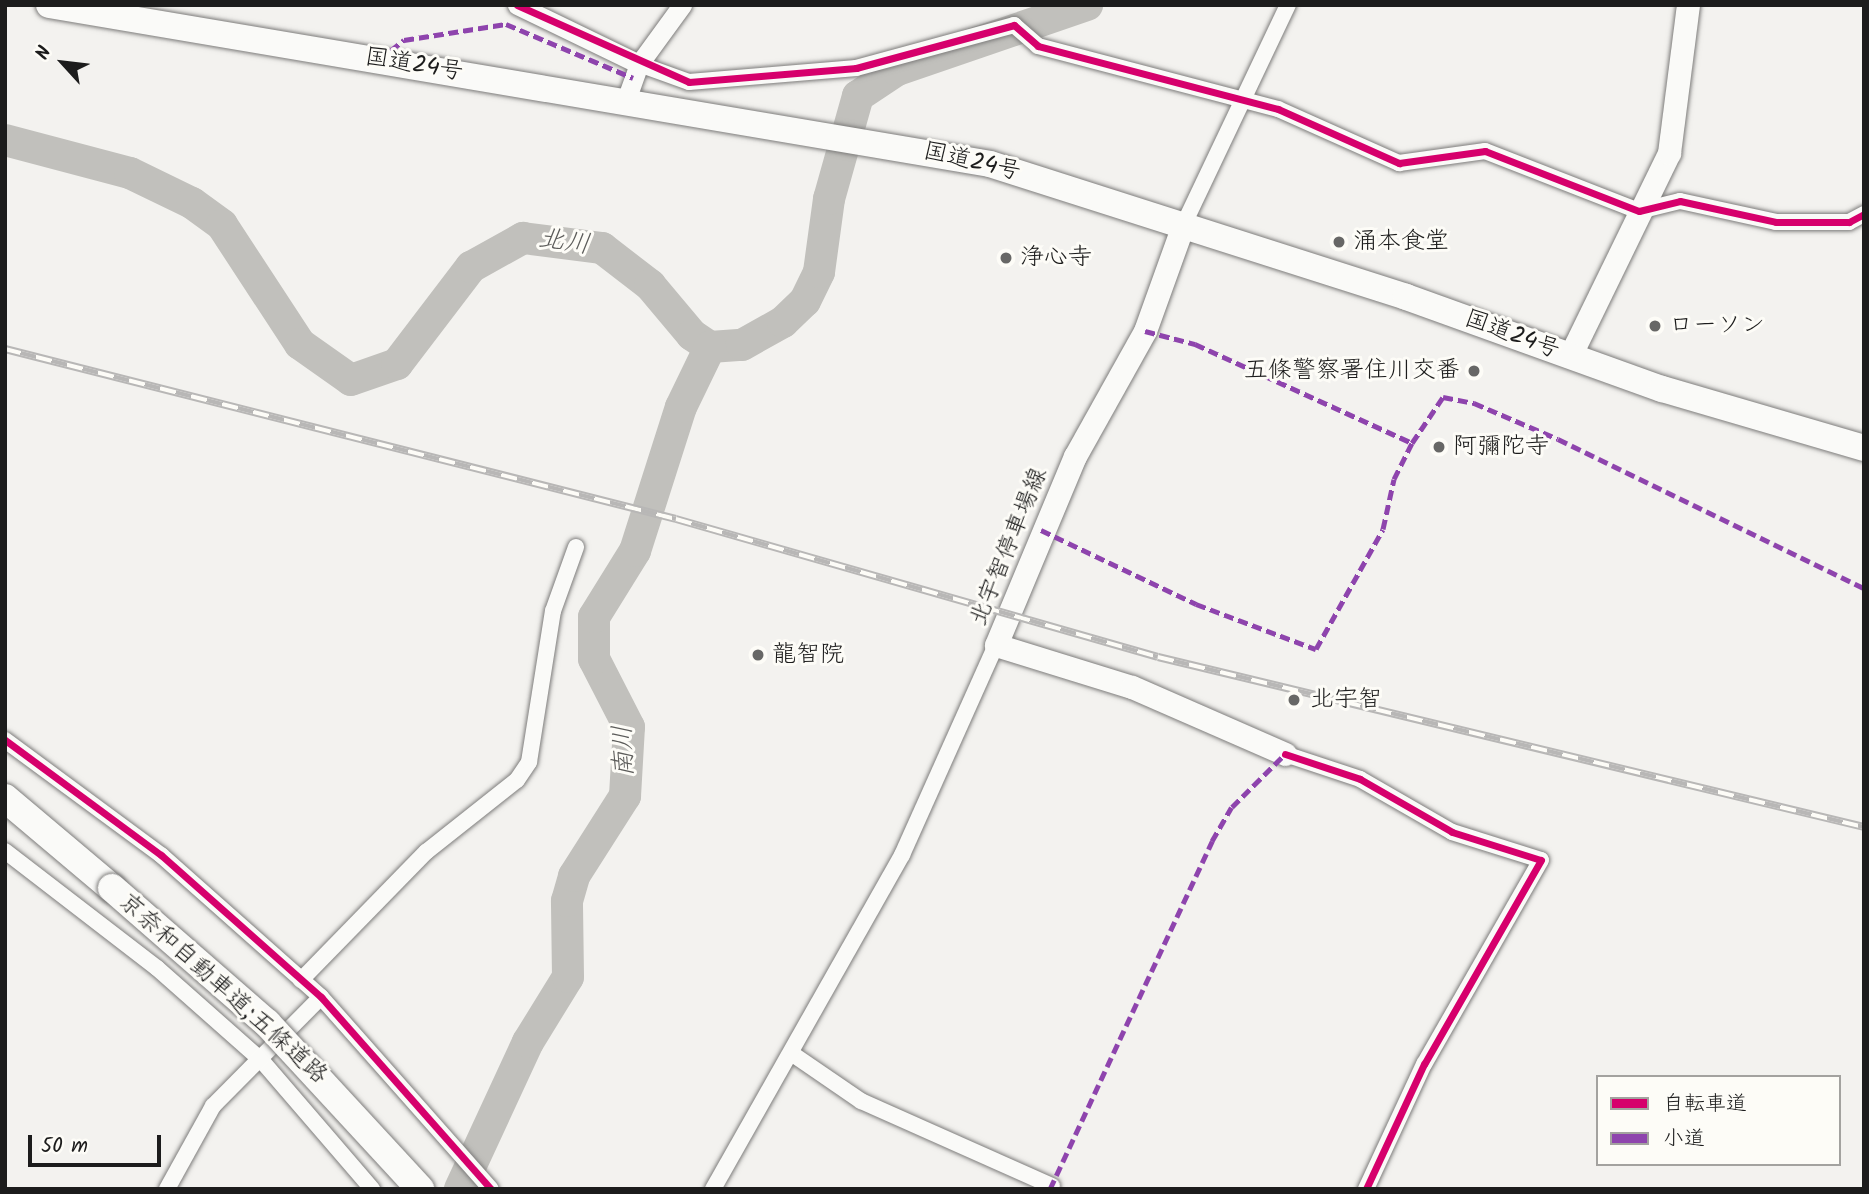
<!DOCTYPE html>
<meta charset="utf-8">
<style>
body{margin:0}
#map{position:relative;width:1869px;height:1194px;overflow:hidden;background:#f3f2ef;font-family:Kalam,"Klee One",sans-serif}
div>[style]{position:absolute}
.river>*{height:32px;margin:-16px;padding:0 16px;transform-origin:16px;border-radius:16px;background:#c1c0bc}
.roads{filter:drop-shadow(0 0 2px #7d7c7b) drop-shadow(0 0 2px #7d7c7b)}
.minor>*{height:16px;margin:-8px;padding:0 8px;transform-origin:8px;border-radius:8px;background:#fafaf8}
.tertiary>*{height:19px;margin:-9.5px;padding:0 9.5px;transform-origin:9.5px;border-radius:9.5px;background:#fafaf8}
.secondary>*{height:23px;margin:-11.5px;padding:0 11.5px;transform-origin:11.5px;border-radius:11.5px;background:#fafaf8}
.trunk>*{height:26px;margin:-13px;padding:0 13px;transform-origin:13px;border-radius:13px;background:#fafaf8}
.motorway>*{height:28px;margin:-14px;padding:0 14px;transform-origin:14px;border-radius:14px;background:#fafaf8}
.rail>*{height:8px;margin-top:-4px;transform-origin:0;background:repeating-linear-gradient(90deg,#fdfcf7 0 16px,#b8b7b6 0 32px);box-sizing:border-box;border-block:2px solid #b8b7b6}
.bridges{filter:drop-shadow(0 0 2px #7d7c7b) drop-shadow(0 0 2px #7d7c7b)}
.motorway-bridge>*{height:28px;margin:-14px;padding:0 14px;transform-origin:14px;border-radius:14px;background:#fafaf8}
.quiet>*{height:5px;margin-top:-2.5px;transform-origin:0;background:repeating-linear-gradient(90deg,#8e44ad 0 10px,transparent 0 15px)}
.cycleway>*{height:7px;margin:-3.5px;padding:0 3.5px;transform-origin:3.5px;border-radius:3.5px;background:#d6006c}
.dots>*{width:19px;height:19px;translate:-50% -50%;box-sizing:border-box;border:4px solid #fdfcf7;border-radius:50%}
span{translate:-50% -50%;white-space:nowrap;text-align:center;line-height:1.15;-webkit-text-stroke:6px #fdfcf7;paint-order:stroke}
.street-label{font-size:24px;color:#1c1c1c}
.poi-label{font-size:24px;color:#1c1c1c}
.left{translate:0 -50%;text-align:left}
.right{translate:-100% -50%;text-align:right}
.water-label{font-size:26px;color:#5c5c5a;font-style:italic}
.frame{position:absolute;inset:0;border:7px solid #1c1c1c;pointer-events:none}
.legend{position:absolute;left:1596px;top:1075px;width:245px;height:91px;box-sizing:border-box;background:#fdfcf7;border:2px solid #a3a29f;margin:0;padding:9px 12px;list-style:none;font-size:21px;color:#1c1c1c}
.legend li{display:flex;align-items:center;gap:14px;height:35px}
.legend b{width:35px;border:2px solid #a3a29f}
.north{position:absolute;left:28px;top:28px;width:70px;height:70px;-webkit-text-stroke:5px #fdfcf7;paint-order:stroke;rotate:297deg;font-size:19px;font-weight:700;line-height:28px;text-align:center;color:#1c1c1c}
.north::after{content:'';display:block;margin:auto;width:24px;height:32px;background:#1c1c1c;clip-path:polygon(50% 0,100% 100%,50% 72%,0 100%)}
.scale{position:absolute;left:28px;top:1135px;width:133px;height:32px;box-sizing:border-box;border:4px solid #1c1c1c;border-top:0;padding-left:9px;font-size:21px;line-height:24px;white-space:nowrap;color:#1c1c1c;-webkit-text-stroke:5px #fdfcf7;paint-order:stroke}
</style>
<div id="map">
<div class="river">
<i style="left:5px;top:140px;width:129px;rotate:14.8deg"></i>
<i style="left:130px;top:173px;width:69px;rotate:25.8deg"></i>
<i style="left:192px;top:203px;width:37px;rotate:36deg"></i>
<i style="left:222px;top:225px;width:142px;rotate:56.8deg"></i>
<i style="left:300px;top:344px;width:62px;rotate:35.2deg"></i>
<i style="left:351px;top:380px;width:49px;rotate:-19.2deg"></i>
<i style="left:397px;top:364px;width:122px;rotate:-52.7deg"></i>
<i style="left:471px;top:267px;width:60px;rotate:-29.1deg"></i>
<i style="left:523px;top:238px;width:80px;rotate:7.2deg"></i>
<i style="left:602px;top:248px;width:61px;rotate:37.6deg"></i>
<i style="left:650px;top:285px;width:65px;rotate:50deg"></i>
<i style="left:692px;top:335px;width:22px;rotate:34deg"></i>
<i style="left:710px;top:347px;width:32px;rotate:-4deg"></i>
<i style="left:742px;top:345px;width:47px;rotate:-29.3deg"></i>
<i style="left:783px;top:322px;width:30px;rotate:-44deg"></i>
<i style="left:805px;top:301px;width:32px;rotate:-64deg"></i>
<i style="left:819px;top:272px;width:74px;rotate:-82.2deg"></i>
<i style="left:829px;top:199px;width:107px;rotate:-74.3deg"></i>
<i style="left:858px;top:96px;width:47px;rotate:-33.7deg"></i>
<i style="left:897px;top:70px;width:201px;rotate:-18.9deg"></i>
<i style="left:460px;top:1189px;width:162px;rotate:-65.2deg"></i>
<i style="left:528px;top:1042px;width:76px;rotate:-58.4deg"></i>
<i style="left:568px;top:977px;width:76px;rotate:-90.8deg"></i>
<i style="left:567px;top:901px;width:26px;rotate:-74deg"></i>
<i style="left:574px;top:876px;width:95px;rotate:-57.5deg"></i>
<i style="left:625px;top:796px;width:69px;rotate:-86.7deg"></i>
<i style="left:629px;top:727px;width:76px;rotate:-117.2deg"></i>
<i style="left:594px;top:659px;width:42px;rotate:-90deg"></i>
<i style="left:594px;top:617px;width:78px;rotate:-58.2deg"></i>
<i style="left:635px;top:551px;width:151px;rotate:-72.3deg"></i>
<i style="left:681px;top:407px;width:67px;rotate:-64.2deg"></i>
</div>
<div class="roads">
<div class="minor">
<i style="left:639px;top:64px;width:53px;rotate:19.8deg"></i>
<i style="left:689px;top:82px;width:168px;rotate:-4.8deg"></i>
<i style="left:856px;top:68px;width:164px;rotate:-15.2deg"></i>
<i style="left:1014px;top:25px;width:32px;rotate:41deg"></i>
<i style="left:1038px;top:46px;width:248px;rotate:14.7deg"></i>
<i style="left:1278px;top:109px;width:133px;rotate:24.1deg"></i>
<i style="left:1399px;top:163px;width:87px;rotate:-7.9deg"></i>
<i style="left:1485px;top:151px;width:165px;rotate:21.3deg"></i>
<i style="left:1639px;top:211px;width:42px;rotate:-13.7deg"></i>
<i style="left:1680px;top:201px;width:98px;rotate:12.3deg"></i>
<i style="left:1776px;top:222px;width:73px"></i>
<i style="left:1849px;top:222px;width:17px;rotate:-28deg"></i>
<i style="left:1182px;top:228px;width:247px;rotate:-64.6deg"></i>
<i style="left:5px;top:740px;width:194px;rotate:36.4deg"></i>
<i style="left:161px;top:855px;width:214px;rotate:41.6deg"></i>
<i style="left:321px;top:997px;width:256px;rotate:48.5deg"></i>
<i style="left:1285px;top:754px;width:79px;rotate:18.4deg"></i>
<i style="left:1360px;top:779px;width:106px;rotate:29.9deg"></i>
<i style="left:1452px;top:832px;width:93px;rotate:17.5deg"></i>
<i style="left:1541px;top:860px;width:235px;rotate:119.8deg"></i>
<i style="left:1424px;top:1064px;width:138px;rotate:114.9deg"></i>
<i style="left:5px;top:851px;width:192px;rotate:37.6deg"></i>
<i style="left:157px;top:968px;width:140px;rotate:41.5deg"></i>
<i style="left:262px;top:1061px;width:169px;rotate:49.3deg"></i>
<i style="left:301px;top:980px;width:179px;rotate:-45.7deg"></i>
<i style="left:426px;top:852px;width:116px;rotate:-38.4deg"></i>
<i style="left:517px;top:780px;width:22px;rotate:-56deg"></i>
<i style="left:529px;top:762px;width:153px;rotate:-81deg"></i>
<i style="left:553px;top:611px;width:68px;rotate:-70.2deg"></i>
<i style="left:791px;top:1053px;width:85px;rotate:34.4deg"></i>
<i style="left:861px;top:1101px;width:209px;rotate:24deg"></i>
<i style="left:167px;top:1189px;width:95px;rotate:-61deg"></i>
<i style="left:213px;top:1106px;width:153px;rotate:-45.3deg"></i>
<i style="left:713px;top:1189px;width:384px;rotate:-60.5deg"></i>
<i style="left:902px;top:855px;width:230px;rotate:-65.9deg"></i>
</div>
<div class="tertiary">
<i style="left:517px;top:5px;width:136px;rotate:25.8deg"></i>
<i style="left:625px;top:103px;width:41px;rotate:-70.3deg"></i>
<i style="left:639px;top:64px;width:73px;rotate:-53.9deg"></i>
</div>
<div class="secondary">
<i style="left:1182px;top:228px;width:109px;rotate:109.8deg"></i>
<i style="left:1145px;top:331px;width:143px;rotate:119.2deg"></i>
<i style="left:1075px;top:456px;width:205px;rotate:112.7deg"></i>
<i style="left:996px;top:645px;width:142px;rotate:17.2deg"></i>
<i style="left:1132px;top:687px;width:167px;rotate:23.6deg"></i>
<i style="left:1570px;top:356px;width:226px;rotate:-64deg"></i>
<i style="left:1669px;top:153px;width:149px;rotate:-82.7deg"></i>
</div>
<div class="trunk">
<i style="left:49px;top:5px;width:954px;rotate:9.59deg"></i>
<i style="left:990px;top:164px;width:437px;rotate:17.7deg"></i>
<i style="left:1406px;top:297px;width:272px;rotate:19.8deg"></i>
<i style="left:1662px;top:389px;width:210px;rotate:16.3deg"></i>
</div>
<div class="motorway">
<i style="left:5px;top:798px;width:140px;rotate:40.1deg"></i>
</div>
</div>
<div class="rail">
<i style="left:5px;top:349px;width:692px;rotate:14.22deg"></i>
<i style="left:676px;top:519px;width:501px;rotate:15.98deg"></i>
<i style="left:1158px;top:657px;width:726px;rotate:13.54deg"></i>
</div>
<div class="bridges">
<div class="motorway-bridge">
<i style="left:112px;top:888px;width:206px;rotate:41.1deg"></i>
<i style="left:267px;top:1023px;width:226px;rotate:47.3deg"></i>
</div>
</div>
<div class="quiet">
<i style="left:379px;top:60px;width:32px;rotate:-39deg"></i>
<i style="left:404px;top:40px;width:103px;rotate:-8.9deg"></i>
<i style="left:506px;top:24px;width:138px;rotate:23deg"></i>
<i style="left:1145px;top:331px;width:52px;rotate:14.6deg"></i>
<i style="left:1195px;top:344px;width:239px;rotate:24.5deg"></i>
<i style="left:1041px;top:530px;width:172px;rotate:25.5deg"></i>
<i style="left:1196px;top:604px;width:128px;rotate:20.6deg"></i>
<i style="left:1316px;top:649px;width:137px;rotate:-60.8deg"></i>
<i style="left:1383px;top:529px;width:51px;rotate:-77.6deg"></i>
<i style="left:1394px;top:479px;width:40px;rotate:-63.4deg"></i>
<i style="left:1412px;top:443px;width:55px;rotate:-56deg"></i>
<i style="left:1443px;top:397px;width:32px;rotate:11deg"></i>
<i style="left:1474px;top:403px;width:91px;rotate:23.2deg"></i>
<i style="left:1558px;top:439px;width:340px;rotate:26deg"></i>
<i style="left:1050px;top:1189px;width:384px;rotate:-65deg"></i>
<i style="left:1212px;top:841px;width:39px;rotate:-60deg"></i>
<i style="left:1232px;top:807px;width:75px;rotate:-45deg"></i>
</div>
<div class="cycleway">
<i style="left:517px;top:5px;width:188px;rotate:24.1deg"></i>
<i style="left:689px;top:82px;width:168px;rotate:-4.8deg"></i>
<i style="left:856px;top:68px;width:164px;rotate:-15.2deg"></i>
<i style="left:1014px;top:25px;width:32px;rotate:41deg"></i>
<i style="left:1038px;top:46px;width:248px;rotate:14.7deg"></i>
<i style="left:1278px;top:109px;width:133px;rotate:24.1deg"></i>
<i style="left:1399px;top:163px;width:87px;rotate:-7.9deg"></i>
<i style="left:1485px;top:151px;width:165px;rotate:21.3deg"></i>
<i style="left:1639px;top:211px;width:42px;rotate:-13.7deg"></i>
<i style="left:1680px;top:201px;width:98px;rotate:12.3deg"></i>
<i style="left:1776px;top:222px;width:73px"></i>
<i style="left:1849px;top:222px;width:17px;rotate:-28deg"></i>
<i style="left:5px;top:740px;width:194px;rotate:36.4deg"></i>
<i style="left:161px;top:855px;width:214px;rotate:41.6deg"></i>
<i style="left:321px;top:997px;width:256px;rotate:48.5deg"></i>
<i style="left:1285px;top:754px;width:79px;rotate:18.4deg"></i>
<i style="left:1360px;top:779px;width:106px;rotate:29.9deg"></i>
<i style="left:1452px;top:832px;width:93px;rotate:17.5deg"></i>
<i style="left:1541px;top:860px;width:235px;rotate:119.8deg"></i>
<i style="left:1424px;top:1064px;width:138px;rotate:114.9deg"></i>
</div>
<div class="dots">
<i style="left:1339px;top:242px;background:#676766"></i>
<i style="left:1006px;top:258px;background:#676766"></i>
<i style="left:1655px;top:326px;background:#676766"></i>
<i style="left:1474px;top:371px;background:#676766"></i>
<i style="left:1439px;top:447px;background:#676766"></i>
<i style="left:758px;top:655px;background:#676766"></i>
<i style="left:1294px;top:700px;background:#676766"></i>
</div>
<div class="street-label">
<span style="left:414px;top:65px;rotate:9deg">国道24号</span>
<span style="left:972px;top:162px;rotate:13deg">国道24号</span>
<span style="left:1512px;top:335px;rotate:20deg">国道24号</span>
<span style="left:1009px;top:547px;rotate:-68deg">北宇智停車場線</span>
<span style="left:223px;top:989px;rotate:42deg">京奈和自動車道;五條道路</span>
</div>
<div class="poi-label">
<span class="left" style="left:1353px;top:242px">涌本食堂</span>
<span class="left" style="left:1020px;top:258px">浄心寺</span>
<span class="left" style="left:1669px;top:326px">ローソン</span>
<span class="right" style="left:1460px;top:371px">五條警察署住川交番</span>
<span class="left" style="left:1453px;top:447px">阿彌陀寺</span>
<span class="left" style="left:772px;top:655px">龍智院</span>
<span class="left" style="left:1310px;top:700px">北宇智</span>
</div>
<div class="water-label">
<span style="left:564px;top:243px;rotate:8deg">北川</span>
<span style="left:625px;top:751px;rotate:-92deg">南川</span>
</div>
<div class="frame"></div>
<ul class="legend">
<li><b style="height:9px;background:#d6006c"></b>自転車道</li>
<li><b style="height:9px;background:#8e44ad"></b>小道</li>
</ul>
<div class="north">N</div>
<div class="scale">50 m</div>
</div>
